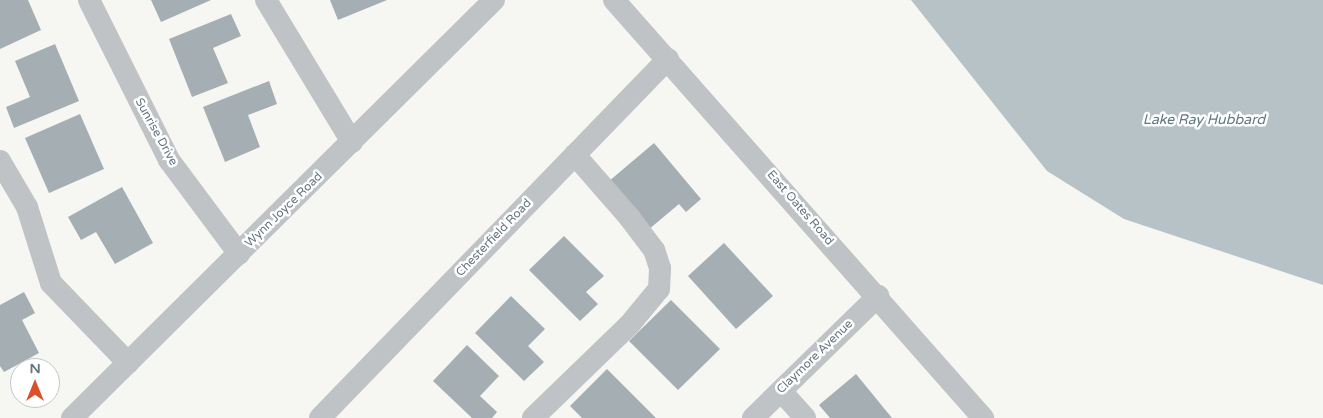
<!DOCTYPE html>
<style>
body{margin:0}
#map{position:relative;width:1323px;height:418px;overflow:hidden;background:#f6f6f2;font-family:"Varela Round",sans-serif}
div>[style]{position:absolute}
.water>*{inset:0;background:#b6c2c6}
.building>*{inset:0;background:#a5aeb3}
.minor>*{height:22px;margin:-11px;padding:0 11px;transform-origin:11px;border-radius:11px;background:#bfc3c6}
span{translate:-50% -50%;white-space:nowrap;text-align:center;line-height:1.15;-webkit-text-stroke:5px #fff;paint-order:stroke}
.street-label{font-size:12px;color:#667682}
.water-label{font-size:14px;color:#61787f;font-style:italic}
.north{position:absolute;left:10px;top:358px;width:50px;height:50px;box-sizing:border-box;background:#fff;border:1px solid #c2c8cd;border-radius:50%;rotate:0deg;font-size:14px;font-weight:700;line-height:20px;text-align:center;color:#667682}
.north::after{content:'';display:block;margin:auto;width:18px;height:22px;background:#dc4f2b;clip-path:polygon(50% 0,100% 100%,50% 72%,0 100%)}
</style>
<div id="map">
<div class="water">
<i style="clip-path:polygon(911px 0,1323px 0,1323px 285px,1124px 219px,1047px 171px)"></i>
</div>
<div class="building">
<i style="clip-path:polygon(0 0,28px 0,41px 30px,0 49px)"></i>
<i style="clip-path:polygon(151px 0,211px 0,161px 22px)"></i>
<i style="clip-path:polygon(330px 0,387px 0,338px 20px)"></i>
<i style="clip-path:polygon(231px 14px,241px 36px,213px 48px,228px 83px,192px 97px,169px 39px)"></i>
<i style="clip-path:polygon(55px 44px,79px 101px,14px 128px,6px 107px,30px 97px,15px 61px)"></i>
<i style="clip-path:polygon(269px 81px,277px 104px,248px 115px,260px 147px,225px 162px,203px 107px)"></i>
<i style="clip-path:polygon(80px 114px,104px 169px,49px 193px,25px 138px)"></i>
<i style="clip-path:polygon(654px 143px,701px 199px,686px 212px,679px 204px,648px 230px,608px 182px)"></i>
<i style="clip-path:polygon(122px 187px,153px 243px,115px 264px,96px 232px,81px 240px,68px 217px)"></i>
<i style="clip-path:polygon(564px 236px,604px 276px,586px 292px,598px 304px,580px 321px,529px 270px)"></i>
<i style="clip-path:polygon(724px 243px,773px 296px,736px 329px,688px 276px)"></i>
<i style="clip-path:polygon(24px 292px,35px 313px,22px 320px,39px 353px,4px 372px,0 366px,0 305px)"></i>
<i style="clip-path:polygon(511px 296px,545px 329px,528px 346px,544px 362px,524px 381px,475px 333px)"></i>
<i style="clip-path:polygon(671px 300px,720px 349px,678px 390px,629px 341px)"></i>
<i style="clip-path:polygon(467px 345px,499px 376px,480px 396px,497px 412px,492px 418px,472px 418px,433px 381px)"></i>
<i style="clip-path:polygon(607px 369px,656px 418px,582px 418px,570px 406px)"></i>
<i style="clip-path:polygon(856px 374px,892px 418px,830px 418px,819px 405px)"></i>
</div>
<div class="minor">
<i style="left:89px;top:0;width:179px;rotate:63.4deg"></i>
<i style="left:169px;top:160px;width:117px;rotate:53.3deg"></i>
<i style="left:266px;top:0;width:166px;rotate:58.8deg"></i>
<i style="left:614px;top:0;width:558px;rotate:48.56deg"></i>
<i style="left:0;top:161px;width:53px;rotate:59.6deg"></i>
<i style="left:27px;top:207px;width:80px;rotate:72.5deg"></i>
<i style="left:51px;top:283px;width:111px;rotate:46.1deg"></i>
<i style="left:781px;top:391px;width:36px;rotate:48deg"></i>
<i style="left:72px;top:418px;width:594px;rotate:-44.73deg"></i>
<i style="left:320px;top:418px;width:500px;rotate:-45.9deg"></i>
<i style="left:533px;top:418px;width:135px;rotate:-44.1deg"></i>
<i style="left:630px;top:324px;width:45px;rotate:-50.4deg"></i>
<i style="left:659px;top:289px;width:21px;rotate:-87deg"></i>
<i style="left:660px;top:268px;width:19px;rotate:-108deg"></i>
<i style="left:654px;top:250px;width:40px;rotate:-127deg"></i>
<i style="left:630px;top:218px;width:84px;rotate:-131.1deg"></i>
<i style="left:753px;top:418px;width:175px;rotate:-44.3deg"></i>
</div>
<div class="street-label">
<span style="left:156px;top:132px;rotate:61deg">Sunrise Drive</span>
<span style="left:800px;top:208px;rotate:49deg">East Oates Road</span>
<span style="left:284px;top:210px;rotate:-44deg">Wynn Joyce Road</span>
<span style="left:494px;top:238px;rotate:-46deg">Chesterfield Road</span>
<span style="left:815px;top:357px;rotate:-44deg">Claymore Avenue</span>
</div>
<div class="water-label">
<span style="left:1204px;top:120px">Lake Ray Hubbard</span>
</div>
<div class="north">N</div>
</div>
